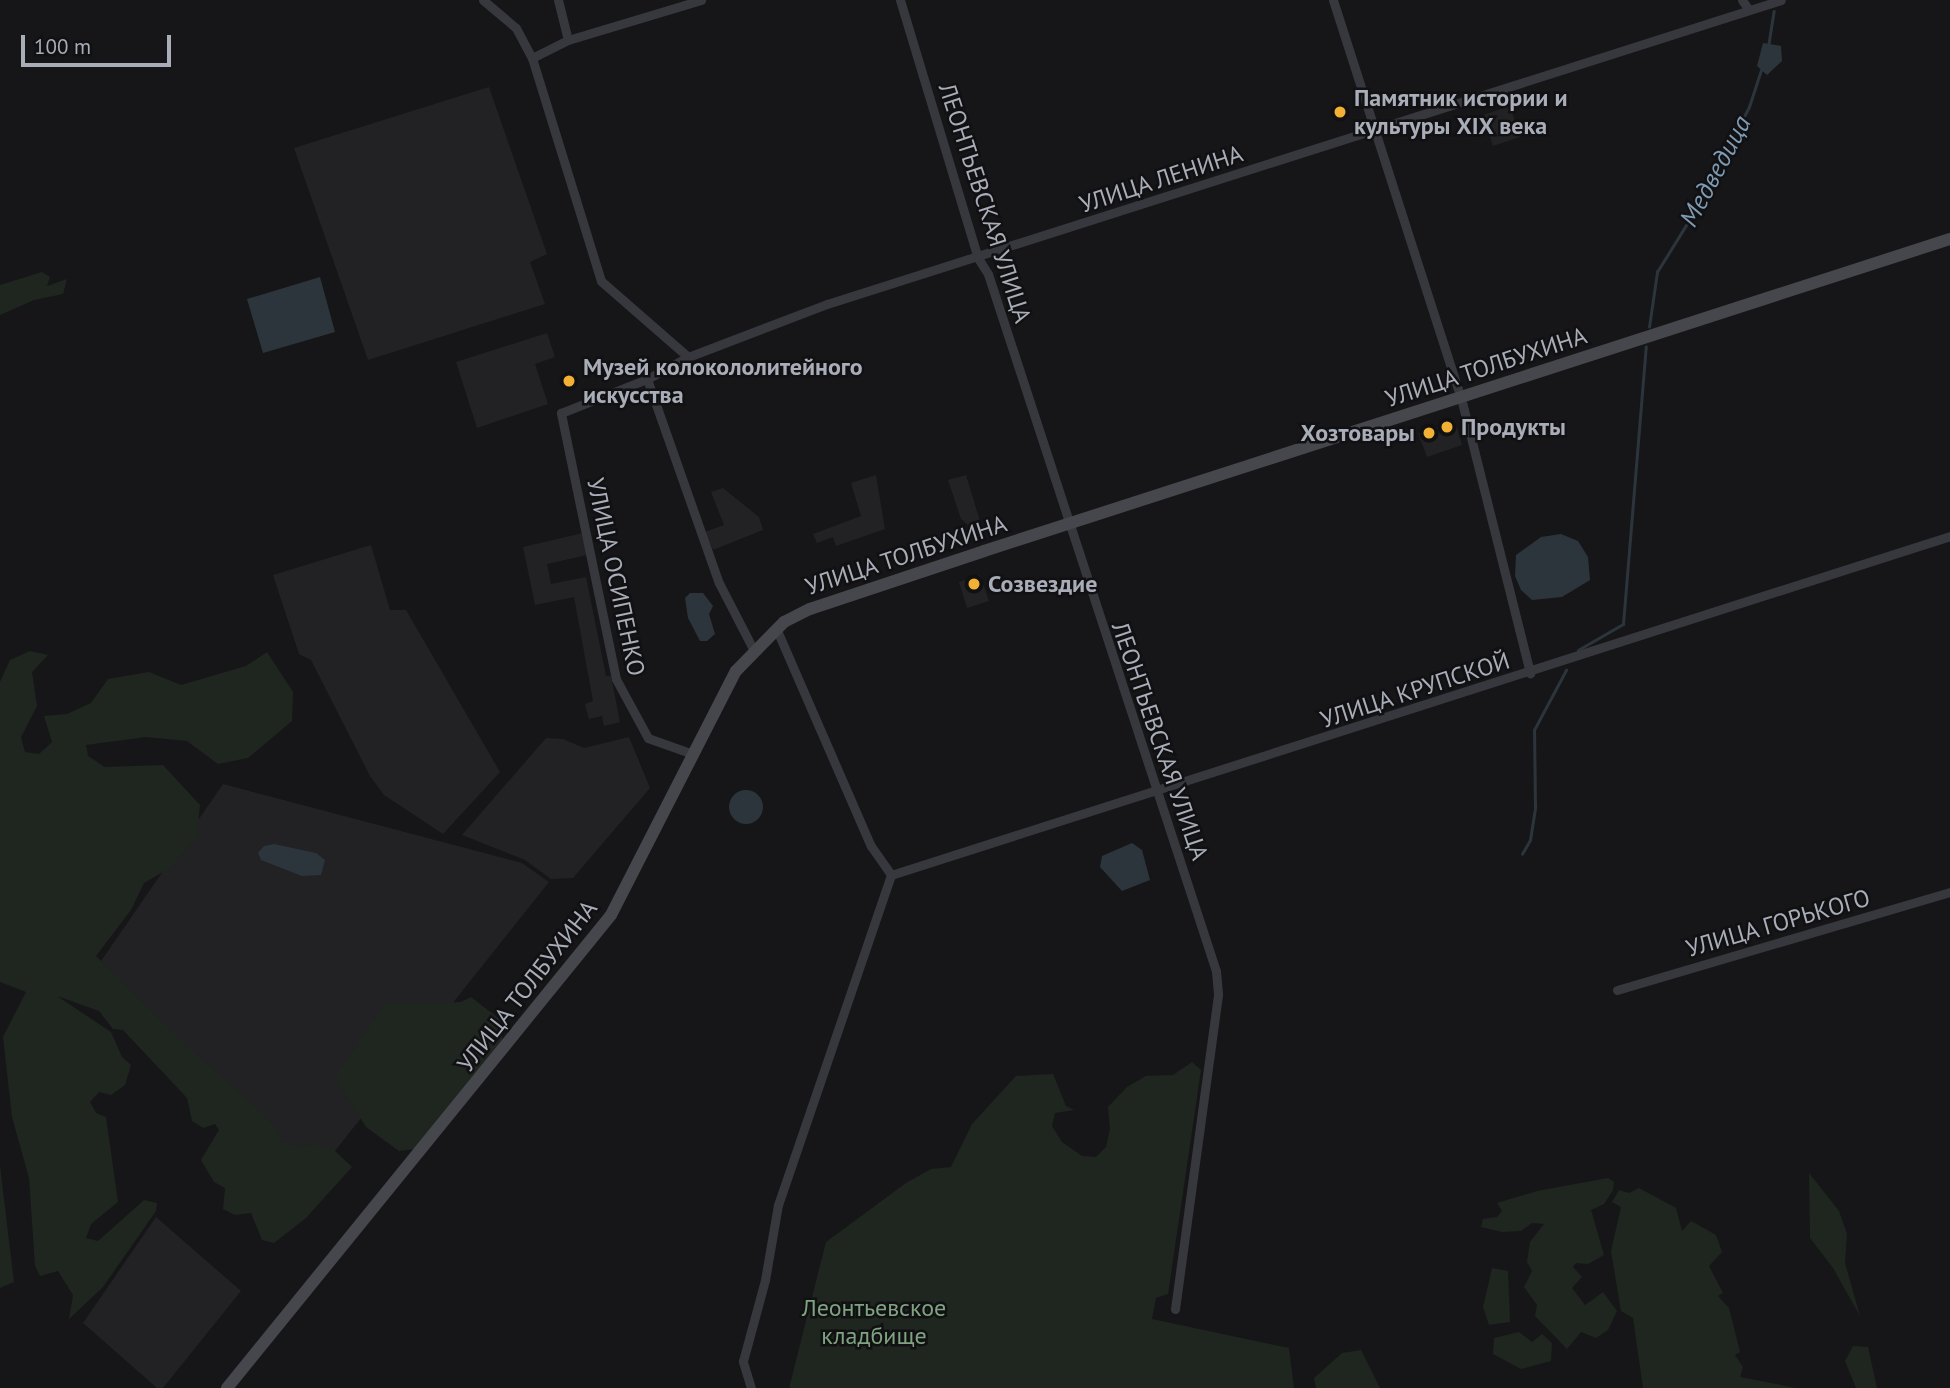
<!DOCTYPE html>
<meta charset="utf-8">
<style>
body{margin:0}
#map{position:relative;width:1950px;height:1388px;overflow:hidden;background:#161618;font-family:"PT Sans",sans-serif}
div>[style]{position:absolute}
.built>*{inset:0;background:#222225}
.green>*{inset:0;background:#1e261f}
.water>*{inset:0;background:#2c353c}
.round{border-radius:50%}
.stream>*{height:2.5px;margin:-1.25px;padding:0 1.25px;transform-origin:1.25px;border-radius:1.25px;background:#2c353c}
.minor>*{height:9px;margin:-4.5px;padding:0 4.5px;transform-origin:4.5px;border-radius:4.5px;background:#37383d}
.secondary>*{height:12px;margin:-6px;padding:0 6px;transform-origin:6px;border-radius:6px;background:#45474d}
.dots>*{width:19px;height:19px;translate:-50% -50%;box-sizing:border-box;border:4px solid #111113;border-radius:50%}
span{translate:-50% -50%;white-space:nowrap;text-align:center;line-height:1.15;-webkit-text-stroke:5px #111113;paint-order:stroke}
.poi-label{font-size:24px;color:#a8adb8;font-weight:700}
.left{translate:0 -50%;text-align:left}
.right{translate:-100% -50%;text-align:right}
.street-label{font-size:24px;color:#a8adb8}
.park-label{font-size:24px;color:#7fa381}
.water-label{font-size:26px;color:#7f9bb3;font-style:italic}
.scale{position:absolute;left:21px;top:35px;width:150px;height:32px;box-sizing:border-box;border:4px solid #a8adb8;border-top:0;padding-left:9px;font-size:21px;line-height:24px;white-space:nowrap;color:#a8adb8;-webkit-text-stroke:5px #111113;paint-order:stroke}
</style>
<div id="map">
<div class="built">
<i style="clip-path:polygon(489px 87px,547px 254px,530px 262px,545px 304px,368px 360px,294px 148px)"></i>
<i style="clip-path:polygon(1510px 106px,1520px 137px,1493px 146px,1483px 115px)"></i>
<i style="clip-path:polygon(547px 333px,555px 357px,535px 364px,548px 404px,477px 428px,456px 362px)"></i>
<i style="clip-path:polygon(1455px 421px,1462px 445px,1427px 457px,1418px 433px)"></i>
<i style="clip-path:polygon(876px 475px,885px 529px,836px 546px,833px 537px,817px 543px,813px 534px,861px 516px,851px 483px)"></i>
<i style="clip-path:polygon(966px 475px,980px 521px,968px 525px,961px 519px,948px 480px)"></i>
<i style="clip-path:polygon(723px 488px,759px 517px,763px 530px,713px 550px,705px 532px,724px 525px,711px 492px)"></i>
<i style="clip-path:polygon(583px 533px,587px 555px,547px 564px,551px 584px,586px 577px,606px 676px,611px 676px,620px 722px,604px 726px,602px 716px,589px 719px,585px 704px,593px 701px,574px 597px,535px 605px,523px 547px)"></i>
<i style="clip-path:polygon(371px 545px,390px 610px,406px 610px,500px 772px,443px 834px,384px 795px,370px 776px,311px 660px,299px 654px,273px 575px)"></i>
<i style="clip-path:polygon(980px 575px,989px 601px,967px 608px,959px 582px)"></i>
<i style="clip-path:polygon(629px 737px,650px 788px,573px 878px,551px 879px,525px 860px,462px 835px,546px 738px,563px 739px,584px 748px)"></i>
<i style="clip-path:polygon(223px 784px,522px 863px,549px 882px,311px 1181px,99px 964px)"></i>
<i style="clip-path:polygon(156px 1217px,241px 1291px,163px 1388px,157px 1388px,83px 1323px)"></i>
</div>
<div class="green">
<i style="clip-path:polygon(42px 272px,50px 277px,47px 286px,67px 279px,63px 294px,34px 300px,0 315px,0 285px)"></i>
<i style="clip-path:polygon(30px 651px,48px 655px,32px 672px,37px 706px,21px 737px,25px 752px,39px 754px,52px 742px,44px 716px,67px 714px,91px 703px,108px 679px,149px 672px,181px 685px,246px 666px,267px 652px,293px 692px,292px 721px,248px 758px,218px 764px,187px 741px,146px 737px,86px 745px,88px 756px,105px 767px,163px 765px,200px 805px,197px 835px,173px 866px,144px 883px,131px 910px,96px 956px,195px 1054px,265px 1115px,282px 1140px,297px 1147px,315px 1144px,334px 1150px,352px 1167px,306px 1218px,274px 1243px,262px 1240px,251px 1213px,235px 1215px,223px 1209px,225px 1188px,214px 1182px,201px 1160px,219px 1130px,215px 1124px,203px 1128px,192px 1121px,187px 1098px,123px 1030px,113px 1029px,99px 1011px,57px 996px,111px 1032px,122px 1057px,131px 1065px,125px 1085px,111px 1095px,99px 1092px,90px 1102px,96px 1113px,106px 1117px,118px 1202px,91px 1224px,86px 1238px,98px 1241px,144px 1200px,157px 1203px,156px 1211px,103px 1287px,69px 1319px,73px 1295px,58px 1271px,40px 1276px,35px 1266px,29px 1178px,12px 1117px,3px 1037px,26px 992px,0 982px,0 682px,10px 660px)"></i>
<i style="clip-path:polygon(471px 997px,502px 1021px,502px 1040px,415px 1149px,399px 1151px,366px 1127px,335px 1077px,386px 1003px,461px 1002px)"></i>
<i style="clip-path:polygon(1192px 1062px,1201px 1070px,1168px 1294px,1156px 1298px,1152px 1319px,1289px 1348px,1294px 1388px,789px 1388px,826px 1242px,906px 1183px,931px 1169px,951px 1167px,972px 1124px,1016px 1076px,1053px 1074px,1066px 1106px,1074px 1110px,1055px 1113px,1052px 1126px,1062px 1142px,1082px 1156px,1096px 1157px,1106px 1147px,1110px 1129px,1108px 1107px,1127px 1087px,1146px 1076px,1173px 1075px)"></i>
<i style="clip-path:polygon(0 1166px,14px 1282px,0 1288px)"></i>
<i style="clip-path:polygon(1809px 1173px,1839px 1211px,1847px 1234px,1845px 1263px,1860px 1316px,1833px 1268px,1810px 1238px)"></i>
<i style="clip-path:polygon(1608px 1178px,1614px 1182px,1613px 1190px,1604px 1204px,1591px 1210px,1604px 1255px,1588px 1264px,1576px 1263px,1573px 1267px,1582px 1277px,1572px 1288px,1585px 1305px,1603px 1292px,1617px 1311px,1608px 1330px,1596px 1338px,1581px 1332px,1567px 1349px,1535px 1316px,1537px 1305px,1524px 1287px,1532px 1271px,1527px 1262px,1530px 1242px,1544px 1224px,1532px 1223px,1521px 1231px,1502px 1232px,1481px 1227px,1483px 1219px,1497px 1217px,1502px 1211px,1497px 1203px,1537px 1191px)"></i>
<i style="clip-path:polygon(1639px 1188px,1676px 1208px,1682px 1231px,1691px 1221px,1716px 1235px,1722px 1252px,1709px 1266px,1723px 1293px,1718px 1296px,1729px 1308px,1740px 1352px,1735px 1355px,1743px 1367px,1740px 1377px,1796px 1388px,1643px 1388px,1633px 1318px,1621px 1311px,1611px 1251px,1621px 1207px,1612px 1202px,1619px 1190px,1629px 1193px)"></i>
<i style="clip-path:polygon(1492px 1268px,1508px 1271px,1510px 1322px,1489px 1325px,1483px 1307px)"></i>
<i style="clip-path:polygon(1519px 1332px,1532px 1342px,1542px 1334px,1552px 1343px,1551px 1361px,1521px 1369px,1493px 1354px,1494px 1338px)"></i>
<i style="clip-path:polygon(1853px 1346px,1868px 1347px,1877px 1388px,1856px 1388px,1845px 1361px)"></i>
<i style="clip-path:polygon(1361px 1350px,1380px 1388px,1316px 1388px,1314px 1378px,1342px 1353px)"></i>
</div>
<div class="water">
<i style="clip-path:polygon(1763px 43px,1781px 46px,1782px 61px,1767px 75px,1757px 66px)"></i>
<i style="clip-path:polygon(320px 277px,335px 332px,263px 353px,247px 299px)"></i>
<i style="clip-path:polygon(1561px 534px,1578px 541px,1588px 557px,1590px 580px,1562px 597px,1532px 600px,1521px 590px,1515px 576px,1516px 555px,1541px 537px)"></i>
<i style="clip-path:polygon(690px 593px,703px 593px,713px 606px,709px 614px,715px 634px,707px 641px,700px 641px,688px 618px,685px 598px)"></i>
<i class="round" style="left:729px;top:790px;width:34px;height:34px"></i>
<i style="clip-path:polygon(1132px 843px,1142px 850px,1150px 880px,1122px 891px,1100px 867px,1102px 856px)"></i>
<i style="clip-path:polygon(274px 844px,316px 853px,325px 860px,321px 875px,302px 876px,261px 860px,258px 853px,264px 846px)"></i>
</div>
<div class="stream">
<i style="left:1768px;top:47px;width:36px;rotate:-81deg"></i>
<i style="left:1649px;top:327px;width:56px;rotate:-81.7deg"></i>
<i style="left:1657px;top:272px;width:68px;rotate:-58.2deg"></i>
<i style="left:1693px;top:214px;width:121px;rotate:-62.4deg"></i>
<i style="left:1749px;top:107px;width:42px;rotate:-72deg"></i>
<i style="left:1578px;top:650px;width:52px;rotate:-30deg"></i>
<i style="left:1623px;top:624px;width:278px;rotate:-85.3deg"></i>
<i style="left:1522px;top:854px;width:16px;rotate:-60deg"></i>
<i style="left:1530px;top:840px;width:33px;rotate:-81deg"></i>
<i style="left:1535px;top:807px;width:77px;rotate:-90.7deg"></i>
<i style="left:1534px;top:730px;width:68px;rotate:-61.9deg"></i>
</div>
<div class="minor">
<i style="left:483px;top:0;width:43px;rotate:40.3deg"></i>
<i style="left:516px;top:28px;width:34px;rotate:62deg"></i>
<i style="left:532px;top:58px;width:233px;rotate:72.8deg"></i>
<i style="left:601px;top:281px;width:116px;rotate:41.1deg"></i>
<i style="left:558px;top:0;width:41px;rotate:76deg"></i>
<i style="left:900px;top:0;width:270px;rotate:73.2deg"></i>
<i style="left:978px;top:258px;width:19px;rotate:58deg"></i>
<i style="left:988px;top:274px;width:733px;rotate:71.89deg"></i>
<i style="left:1216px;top:971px;width:24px;rotate:85deg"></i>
<i style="left:1218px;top:995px;width:317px;rotate:97.8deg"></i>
<i style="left:1333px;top:0;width:418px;rotate:72.2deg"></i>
<i style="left:1461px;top:398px;width:284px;rotate:75.9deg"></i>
<i style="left:1742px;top:0;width:12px;rotate:55deg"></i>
<i style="left:532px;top:58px;width:40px;rotate:-26.6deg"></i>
<i style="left:568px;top:40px;width:139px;rotate:-16.7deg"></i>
<i style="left:647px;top:379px;width:216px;rotate:70.6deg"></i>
<i style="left:719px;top:583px;width:74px;rotate:62.7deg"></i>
<i style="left:776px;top:628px;width:238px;rotate:66.5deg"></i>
<i style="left:871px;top:846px;width:35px;rotate:55deg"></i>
<i style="left:693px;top:754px;width:48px;rotate:-160.4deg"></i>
<i style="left:648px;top:738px;width:67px;rotate:-118.5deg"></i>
<i style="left:616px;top:679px;width:272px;rotate:-101.7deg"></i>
<i style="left:561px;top:413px;width:92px;rotate:-21.6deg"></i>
<i style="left:647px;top:379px;width:47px;rotate:-28.2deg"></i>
<i style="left:688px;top:357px;width:149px;rotate:-20.9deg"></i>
<i style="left:827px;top:304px;width:1001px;rotate:-17.67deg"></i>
<i style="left:891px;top:875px;width:1112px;rotate:-17.75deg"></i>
<i style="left:1617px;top:990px;width:347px;rotate:-16.4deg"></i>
<i style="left:751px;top:1388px;width:28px;rotate:-107deg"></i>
<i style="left:743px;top:1361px;width:84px;rotate:-74.8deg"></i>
<i style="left:765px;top:1280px;width:76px;rotate:-80.2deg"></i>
<i style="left:778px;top:1205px;width:349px;rotate:-71.1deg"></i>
</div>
<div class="secondary">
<i style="left:227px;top:1388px;width:609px;rotate:-50.93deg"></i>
<i style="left:611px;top:915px;width:274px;rotate:-62.9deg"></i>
<i style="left:736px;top:671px;width:69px;rotate:-45.6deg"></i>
<i style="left:784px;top:622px;width:29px;rotate:-27deg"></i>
<i style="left:810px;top:609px;width:183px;rotate:-18.4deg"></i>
<i style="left:984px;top:551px;width:1015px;rotate:-17.9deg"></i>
</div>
<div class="dots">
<i style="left:1340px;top:112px;background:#f2b134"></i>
<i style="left:569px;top:381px;background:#f2b134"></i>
<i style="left:1447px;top:427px;background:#f2b134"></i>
<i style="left:1429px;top:433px;background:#f2b134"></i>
<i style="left:974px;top:584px;background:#f2b134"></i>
</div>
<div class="poi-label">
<span class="left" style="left:1354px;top:112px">Памятник истории и<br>культуры XIX века</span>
<span class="left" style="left:583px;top:381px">Музей колокололитейного<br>искусства</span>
<span class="left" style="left:1461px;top:427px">Продукты</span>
<span class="right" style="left:1415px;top:433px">Хозтовары</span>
<span class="left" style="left:988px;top:584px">Созвездие</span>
</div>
<div class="street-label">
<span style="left:1161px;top:179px;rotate:-18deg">УЛИЦА ЛЕНИНА</span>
<span style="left:985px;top:203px;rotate:72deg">ЛЕОНТЬЕВСКАЯ УЛИЦА</span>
<span style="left:1486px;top:367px;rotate:-18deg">УЛИЦА ТОЛБУХИНА</span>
<span style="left:906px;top:555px;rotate:-18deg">УЛИЦА ТОЛБУХИНА</span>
<span style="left:616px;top:577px;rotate:78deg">УЛИЦА ОСИПЕНКО</span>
<span style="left:1415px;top:690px;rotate:-18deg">УЛИЦА КРУПСКОЙ</span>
<span style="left:1160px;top:741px;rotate:71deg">ЛЕОНТЬЕВСКАЯ УЛИЦА</span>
<span style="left:1778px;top:923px;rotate:-16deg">УЛИЦА ГОРЬКОГО</span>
<span style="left:527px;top:986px;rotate:-52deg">УЛИЦА ТОЛБУХИНА</span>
</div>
<div class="park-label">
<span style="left:874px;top:1322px">Леонтьевское<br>кладбище</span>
</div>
<div class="water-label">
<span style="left:1715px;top:171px;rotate:-62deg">Медведица</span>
</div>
<div class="scale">100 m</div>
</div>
